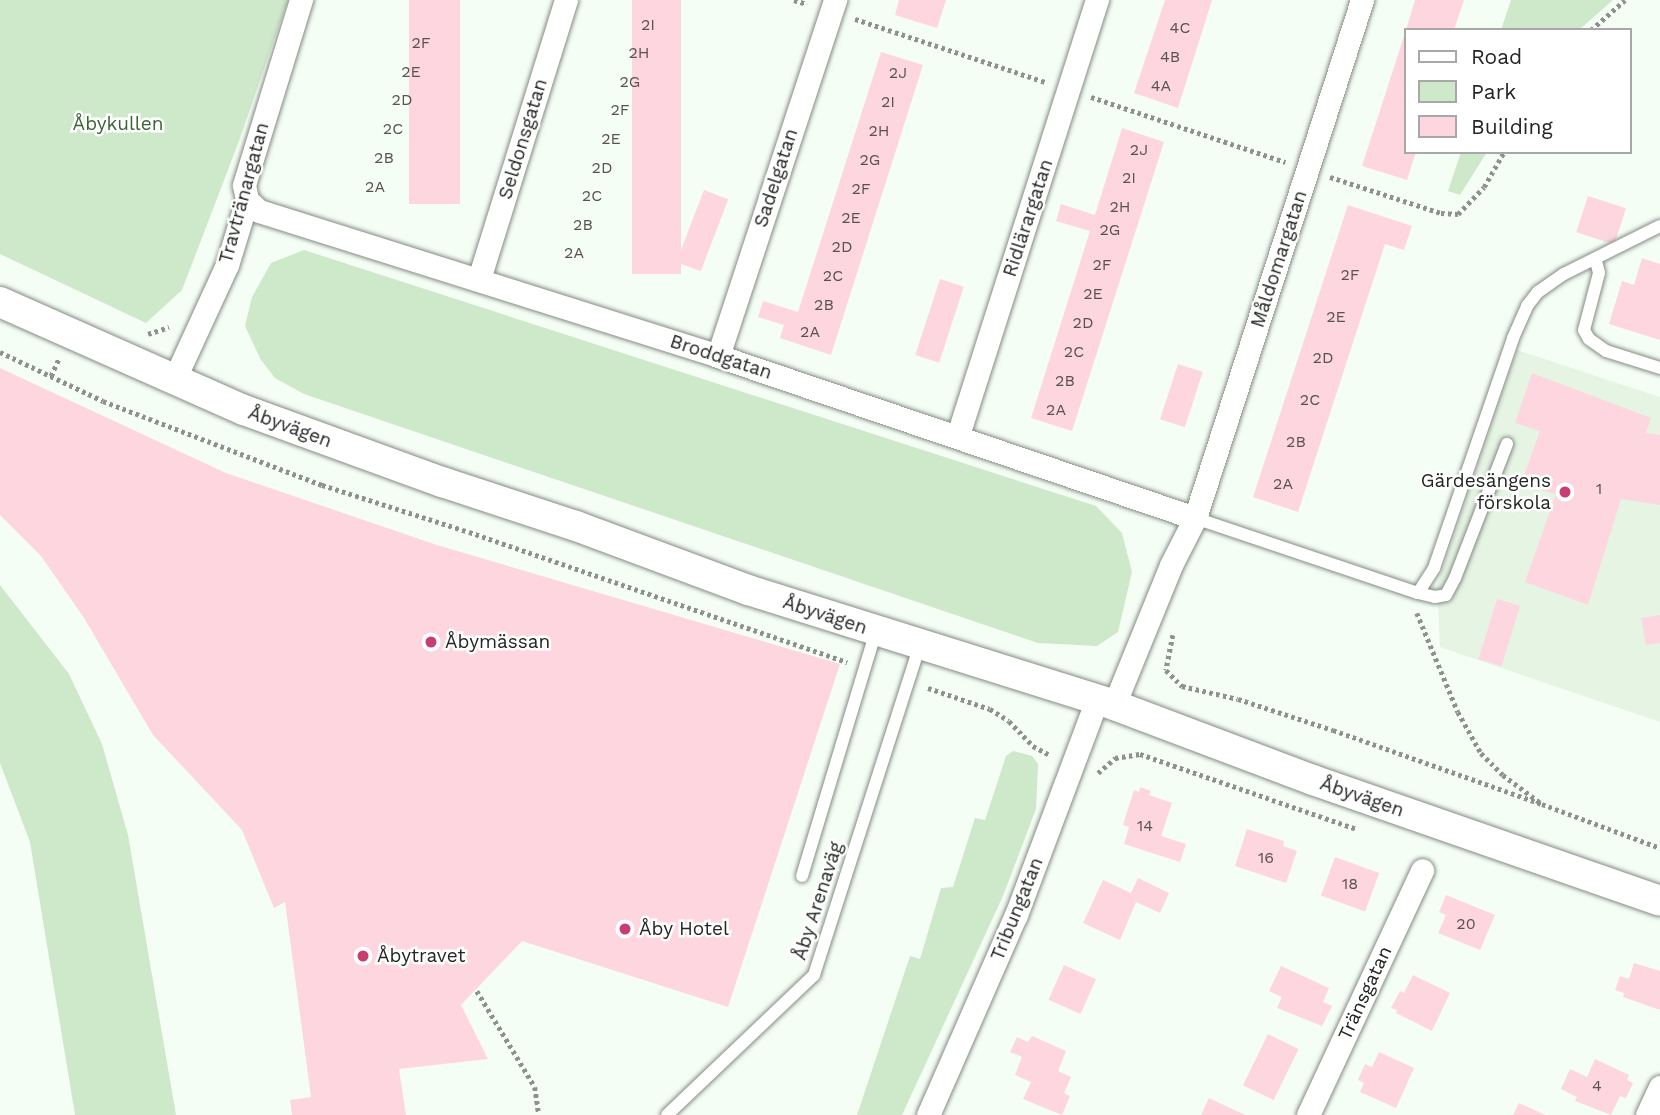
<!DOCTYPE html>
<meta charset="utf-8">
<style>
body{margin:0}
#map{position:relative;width:1660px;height:1115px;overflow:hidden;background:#f5fef4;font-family:"Work Sans",sans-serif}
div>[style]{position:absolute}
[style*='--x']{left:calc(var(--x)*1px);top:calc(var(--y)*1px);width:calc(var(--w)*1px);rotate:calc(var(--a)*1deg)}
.built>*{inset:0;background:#e6f4e4}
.green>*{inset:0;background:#cee8ca}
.building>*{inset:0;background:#fed6df;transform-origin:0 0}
.path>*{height:4.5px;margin-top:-2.25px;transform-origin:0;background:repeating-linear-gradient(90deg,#8d938c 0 3.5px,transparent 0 7px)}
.roads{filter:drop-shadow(0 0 2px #848c83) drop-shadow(0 0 2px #848c83)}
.service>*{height:12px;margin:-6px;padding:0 6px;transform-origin:6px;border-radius:6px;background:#fff}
.minor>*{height:23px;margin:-11.5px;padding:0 11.5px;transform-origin:11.5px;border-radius:11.5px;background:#fff}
.tertiary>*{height:30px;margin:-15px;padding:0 15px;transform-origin:15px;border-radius:15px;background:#fff}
.dots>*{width:19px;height:19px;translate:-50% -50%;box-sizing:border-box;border:4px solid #fff;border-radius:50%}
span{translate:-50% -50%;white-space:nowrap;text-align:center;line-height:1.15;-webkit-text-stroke:5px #fff;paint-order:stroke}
.number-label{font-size:16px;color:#5a5252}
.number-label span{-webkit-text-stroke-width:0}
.park-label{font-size:19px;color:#3b6434}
.street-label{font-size:19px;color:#232623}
.poi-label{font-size:19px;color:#232623}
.right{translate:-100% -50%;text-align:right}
.left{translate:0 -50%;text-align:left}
.legend{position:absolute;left:1404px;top:28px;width:228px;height:126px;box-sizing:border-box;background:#fff;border:2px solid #a7a8a7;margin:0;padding:9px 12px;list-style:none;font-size:21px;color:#232623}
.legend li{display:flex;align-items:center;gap:14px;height:35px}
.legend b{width:35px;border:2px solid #a7a8a7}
</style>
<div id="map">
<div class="built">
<div style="clip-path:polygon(1517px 350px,1660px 397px,1660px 722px,1440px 647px,1437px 586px)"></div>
</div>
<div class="green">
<div style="clip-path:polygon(0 0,288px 0,239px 141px,182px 290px,146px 323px,0 254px)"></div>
<div style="clip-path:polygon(1511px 0,1613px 0,1579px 30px,1501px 30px)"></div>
<div style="clip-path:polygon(1461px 152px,1487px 152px,1460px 195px,1448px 191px)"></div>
<div style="clip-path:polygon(304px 250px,1096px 506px,1122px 533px,1132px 572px,1118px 632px,1097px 646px,1038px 643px,304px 394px,275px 378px,261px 360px,245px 326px,252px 297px,271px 263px)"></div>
<div style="clip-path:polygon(0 585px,69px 674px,102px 744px,128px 835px,176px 1115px,75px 1115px,30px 842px,0 763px)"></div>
<div style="clip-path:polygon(1013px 751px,1032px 756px,1038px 764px,1036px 809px,1003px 896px,902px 1115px,857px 1115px,910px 956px,920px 959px,941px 888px,953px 887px,975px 818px,985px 820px,1006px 756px)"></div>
</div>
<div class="building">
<div style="left:409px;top:0;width:51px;height:204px"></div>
<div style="left:632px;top:0;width:49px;height:274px"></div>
<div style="clip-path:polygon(899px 0,946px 0,937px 28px,895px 15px)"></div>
<div style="clip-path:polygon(1165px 0,1212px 0,1178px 108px,1134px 93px)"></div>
<div style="clip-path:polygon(1415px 0,1464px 0,1454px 30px,1406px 30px)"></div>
<div style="clip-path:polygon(1406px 30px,1406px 152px,1416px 152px,1407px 180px,1362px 166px)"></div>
<div style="clip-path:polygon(881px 52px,923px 65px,831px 355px,780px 338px,784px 325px,758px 317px,763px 301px,798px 312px)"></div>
<div style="clip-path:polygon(1122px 128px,1164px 142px,1072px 431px,1031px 418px,1090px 231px,1056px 221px,1061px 204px,1095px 215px)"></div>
<div style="left:704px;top:190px;width:26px;height:77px;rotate:21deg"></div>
<div style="left:1588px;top:196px;width:40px;height:38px;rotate:18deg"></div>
<div style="clip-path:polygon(1348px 205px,1412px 226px,1404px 250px,1385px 244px,1298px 512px,1253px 497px)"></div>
<div style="clip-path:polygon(1642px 258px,1660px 264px,1660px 340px,1609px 324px,1622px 281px,1634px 285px)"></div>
<div style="left:940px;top:279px;width:25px;height:80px;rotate:18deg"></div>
<div style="left:1178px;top:364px;width:26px;height:58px;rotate:18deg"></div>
<div style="clip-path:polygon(0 368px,226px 473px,437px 545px,840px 664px,728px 1007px,522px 941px,461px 1005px,488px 1059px,399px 1069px,406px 1115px,292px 1115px,290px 1100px,311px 1097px,285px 902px,274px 908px,242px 830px,153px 735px,84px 618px,41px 556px,0 515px)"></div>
<div style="clip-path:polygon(1532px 373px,1651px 418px,1646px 433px,1660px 435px,1660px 505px,1621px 499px,1588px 605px,1525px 582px,1556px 494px,1521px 484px,1540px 431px,1515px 423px)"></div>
<div style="left:1497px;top:599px;width:24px;height:63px;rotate:17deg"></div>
<div style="clip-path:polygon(1660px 615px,1660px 643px,1646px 645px,1641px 618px)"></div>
<div style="clip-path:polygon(1140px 787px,1151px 791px,1149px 795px,1172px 803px,1161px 836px,1186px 844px,1180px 862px,1124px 844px,1129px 827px,1123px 825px,1134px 790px,1139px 792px)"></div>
<div style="clip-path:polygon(1247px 829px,1284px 841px,1283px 846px,1297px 851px,1286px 883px,1235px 866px)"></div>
<div style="left:1335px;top:857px;width:47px;height:41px;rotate:20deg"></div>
<div style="clip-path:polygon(1138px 878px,1169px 893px,1160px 913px,1136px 902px,1120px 940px,1083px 923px,1103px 880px,1131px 893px)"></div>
<div style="clip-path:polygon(1446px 895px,1495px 915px,1480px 950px,1438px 933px,1446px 915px,1439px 912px)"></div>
<div style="clip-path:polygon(1634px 963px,1660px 971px,1660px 1010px,1623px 997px,1624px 993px,1615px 990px,1620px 976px,1629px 979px)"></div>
<div style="left:1064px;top:965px;width:35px;height:38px;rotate:24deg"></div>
<div style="clip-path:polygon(1281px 966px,1329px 988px,1323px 1002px,1332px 1006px,1322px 1026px,1277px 1008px,1282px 997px,1269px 991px)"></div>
<div style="clip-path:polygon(1413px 975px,1450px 993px,1432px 1031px,1396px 1013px,1397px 1010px,1391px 1008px,1400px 991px,1404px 993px)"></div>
<div style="left:1268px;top:1034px;width:34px;height:57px;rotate:26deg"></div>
<div style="clip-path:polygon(1032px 1036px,1066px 1051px,1058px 1071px,1071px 1077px,1064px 1093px,1070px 1096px,1062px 1115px,1023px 1099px,1031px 1082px,1015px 1075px,1022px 1057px,1010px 1052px,1017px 1037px,1028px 1042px)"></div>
<div style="clip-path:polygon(1379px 1052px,1414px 1068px,1396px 1108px,1360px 1092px,1364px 1083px,1358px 1080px,1365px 1064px,1372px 1067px)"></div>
<div style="clip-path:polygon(1595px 1059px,1629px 1075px,1627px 1080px,1633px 1083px,1626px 1098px,1620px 1096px,1611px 1115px,1575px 1101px,1577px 1097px,1561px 1089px,1570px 1069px,1587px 1077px)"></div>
<div style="clip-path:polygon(1209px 1098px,1245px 1115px,1201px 1115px)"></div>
<div style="clip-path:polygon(1519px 1103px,1545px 1115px,1513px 1115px)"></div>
</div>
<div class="path">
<div style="--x:794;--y:0;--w:14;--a:17"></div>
<div style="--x:855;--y:19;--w:201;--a:18.3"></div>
<div style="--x:1591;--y:30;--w:45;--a:-41.4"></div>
<div style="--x:1091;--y:97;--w:205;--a:18.5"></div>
<div style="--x:1330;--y:177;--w:117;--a:18"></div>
<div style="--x:1441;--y:213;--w:17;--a:3"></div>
<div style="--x:1458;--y:214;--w:37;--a:-46"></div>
<div style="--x:1484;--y:187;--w:40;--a:-60.3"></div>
<div style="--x:148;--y:334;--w:22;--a:-18"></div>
<div style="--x:0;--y:352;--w:114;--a:25.4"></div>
<div style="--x:103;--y:401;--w:235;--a:21"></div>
<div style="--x:322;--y:485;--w:154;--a:17.7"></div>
<div style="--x:469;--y:532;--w:400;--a:19"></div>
<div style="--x:51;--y:376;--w:20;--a:-66"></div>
<div style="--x:1417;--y:613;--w:107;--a:67.5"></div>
<div style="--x:1458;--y:712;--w:47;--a:60.7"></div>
<div style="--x:1481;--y:753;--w:31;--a:45"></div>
<div style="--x:1503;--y:775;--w:49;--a:36.6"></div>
<div style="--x:1542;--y:804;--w:126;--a:20.4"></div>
<div style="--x:1173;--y:635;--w:36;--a:101"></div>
<div style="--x:1166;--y:670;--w:23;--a:45"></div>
<div style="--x:1182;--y:686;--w:57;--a:13.1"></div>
<div style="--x:1238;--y:699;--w:100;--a:18.1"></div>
<div style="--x:1333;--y:730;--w:222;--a:19.5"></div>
<div style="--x:928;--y:688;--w:65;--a:18.7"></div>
<div style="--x:990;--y:709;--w:22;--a:32"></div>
<div style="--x:1009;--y:721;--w:35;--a:46"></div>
<div style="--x:1033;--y:746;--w:19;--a:28"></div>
<div style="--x:1098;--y:773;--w:23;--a:-41"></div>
<div style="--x:1115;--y:758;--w:25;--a:-9"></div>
<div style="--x:1140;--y:754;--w:229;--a:19.1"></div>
<div style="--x:477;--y:991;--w:112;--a:58.9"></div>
<div style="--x:535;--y:1087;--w:28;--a:82"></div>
</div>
<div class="roads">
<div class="service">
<div style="--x:1596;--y:261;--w:12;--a:76"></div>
<div style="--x:1599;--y:273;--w:59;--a:104.7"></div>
<div style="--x:1584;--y:330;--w:10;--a:61"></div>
<div style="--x:1589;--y:339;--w:21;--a:35"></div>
<div style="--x:1606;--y:351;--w:57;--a:17.5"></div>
<div style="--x:1195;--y:518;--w:235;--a:18.6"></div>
<div style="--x:1418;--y:593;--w:17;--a:13"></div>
<div style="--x:1435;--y:597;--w:11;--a:-10"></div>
<div style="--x:1446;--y:595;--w:19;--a:-62"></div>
<div style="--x:1455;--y:578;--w:144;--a:-68.8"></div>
<div style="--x:1418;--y:593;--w:30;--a:-57"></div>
<div style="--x:1434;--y:568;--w:243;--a:-71"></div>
<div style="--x:1513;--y:338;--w:35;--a:-66"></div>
<div style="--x:1527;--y:306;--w:18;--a:-52"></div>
<div style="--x:1538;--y:292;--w:32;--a:-35"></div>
<div style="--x:1564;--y:274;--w:107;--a:-26.6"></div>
<div style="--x:802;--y:876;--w:256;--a:-73.2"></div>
<div style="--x:667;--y:1115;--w:203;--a:-43.6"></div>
<div style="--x:814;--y:975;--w:347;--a:-72.2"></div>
</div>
<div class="minor">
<div style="--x:247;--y:200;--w:16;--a:43"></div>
<div style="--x:259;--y:211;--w:481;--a:17.5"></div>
<div style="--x:718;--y:356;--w:504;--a:18.76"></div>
<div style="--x:479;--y:279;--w:292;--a:-72.7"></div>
<div style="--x:718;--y:356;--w:375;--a:-71.8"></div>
<div style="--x:174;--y:380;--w:127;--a:-65.3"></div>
<div style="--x:227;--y:265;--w:68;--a:-72.9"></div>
<div style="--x:247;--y:200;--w:15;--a:-101"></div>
<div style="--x:244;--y:185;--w:194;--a:-72.9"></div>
<div style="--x:958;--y:435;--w:457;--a:-72.3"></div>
<div style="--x:1114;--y:705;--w:151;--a:-67.8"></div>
<div style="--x:1171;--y:565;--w:53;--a:-62.9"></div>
<div style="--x:1195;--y:518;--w:544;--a:-72.13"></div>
<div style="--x:928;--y:1115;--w:219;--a:-66.3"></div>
<div style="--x:1016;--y:915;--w:231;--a:-69.4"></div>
<div style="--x:1308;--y:1115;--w:270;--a:-65"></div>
<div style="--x:1647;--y:1115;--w:31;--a:-65"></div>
</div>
<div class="tertiary">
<div style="--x:0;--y:302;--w:267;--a:23.9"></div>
<div style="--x:244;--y:410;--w:211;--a:20"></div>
<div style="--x:442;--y:482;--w:141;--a:18.2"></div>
<div style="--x:576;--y:526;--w:184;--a:20.4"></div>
<div style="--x:748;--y:590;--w:384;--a:17.4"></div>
<div style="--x:1114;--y:705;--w:213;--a:20.7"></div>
<div style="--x:1313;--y:780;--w:367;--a:19.2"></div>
</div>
</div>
<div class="dots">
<div style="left:1565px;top:492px;background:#c93e72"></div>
<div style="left:431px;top:642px;background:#c93e72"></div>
<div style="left:625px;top:929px;background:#c93e72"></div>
<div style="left:363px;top:956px;background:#c93e72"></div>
</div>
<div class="number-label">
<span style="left:648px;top:25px">2I</span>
<span style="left:1180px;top:28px">4C</span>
<span style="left:421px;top:43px">2F</span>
<span style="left:639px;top:53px">2H</span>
<span style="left:1170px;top:57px">4B</span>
<span style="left:411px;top:72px">2E</span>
<span style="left:898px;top:73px">2J</span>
<span style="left:630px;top:82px">2G</span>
<span style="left:1161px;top:86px">4A</span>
<span style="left:402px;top:100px">2D</span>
<span style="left:888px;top:102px">2I</span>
<span style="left:620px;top:110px">2F</span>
<span style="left:393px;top:129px">2C</span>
<span style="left:879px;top:131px">2H</span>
<span style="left:611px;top:139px">2E</span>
<span style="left:1139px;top:150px">2J</span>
<span style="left:384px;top:158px">2B</span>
<span style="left:870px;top:160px">2G</span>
<span style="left:602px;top:168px">2D</span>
<span style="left:1129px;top:178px">2I</span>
<span style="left:375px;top:187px">2A</span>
<span style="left:861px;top:189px">2F</span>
<span style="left:592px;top:196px">2C</span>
<span style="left:1120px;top:207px">2H</span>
<span style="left:851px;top:218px">2E</span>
<span style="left:583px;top:225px">2B</span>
<span style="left:1110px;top:230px">2G</span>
<span style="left:842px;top:247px">2D</span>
<span style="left:574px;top:253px">2A</span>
<span style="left:1102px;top:265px">2F</span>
<span style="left:1350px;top:275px">2F</span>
<span style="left:833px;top:276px">2C</span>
<span style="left:1093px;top:294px">2E</span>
<span style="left:824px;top:305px">2B</span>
<span style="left:1336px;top:317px">2E</span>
<span style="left:1083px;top:323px">2D</span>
<span style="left:810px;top:332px">2A</span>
<span style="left:1074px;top:352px">2C</span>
<span style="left:1323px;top:358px">2D</span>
<span style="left:1065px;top:381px">2B</span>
<span style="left:1310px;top:400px">2C</span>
<span style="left:1056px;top:410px">2A</span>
<span style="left:1296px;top:442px">2B</span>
<span style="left:1283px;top:484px">2A</span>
<span style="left:1599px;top:489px">1</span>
<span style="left:1145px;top:826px">14</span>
<span style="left:1266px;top:858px">16</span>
<span style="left:1350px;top:884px">18</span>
<span style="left:1466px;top:924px">20</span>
<span style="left:1597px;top:1086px">4</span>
</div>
<div class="park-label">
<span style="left:118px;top:124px">Åbykullen</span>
</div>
<div class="street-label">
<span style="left:523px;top:139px;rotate:-73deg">Seldonsgatan</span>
<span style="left:776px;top:178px;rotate:-72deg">Sadelgatan</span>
<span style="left:244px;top:193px;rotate:-75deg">Travtränargatan</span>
<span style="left:1028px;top:218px;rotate:-72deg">Ridlärargatan</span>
<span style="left:1279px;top:259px;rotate:-72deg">Måldomargatan</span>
<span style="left:721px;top:357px;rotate:18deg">Broddgatan</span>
<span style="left:290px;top:427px;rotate:20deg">Åbyvägen</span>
<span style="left:825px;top:615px;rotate:18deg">Åbyvägen</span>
<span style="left:1362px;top:797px;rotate:19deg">Åbyvägen</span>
<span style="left:818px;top:901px;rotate:-72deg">Åby Arenaväg</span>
<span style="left:1017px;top:909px;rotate:-68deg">Tribungatan</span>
<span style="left:1365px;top:993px;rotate:-65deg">Tränsgatan</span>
</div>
<div class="poi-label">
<span class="right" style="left:1551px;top:492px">Gärdesängens<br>förskola</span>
<span class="left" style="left:445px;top:642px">Åbymässan</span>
<span class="left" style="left:639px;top:929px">Åby Hotel</span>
<span class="left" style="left:377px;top:956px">Åbytravet</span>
</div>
<ul class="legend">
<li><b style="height:9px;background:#fff"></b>Road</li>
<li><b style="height:19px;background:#cee8ca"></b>Park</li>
<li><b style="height:19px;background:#fed6df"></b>Building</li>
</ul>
</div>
